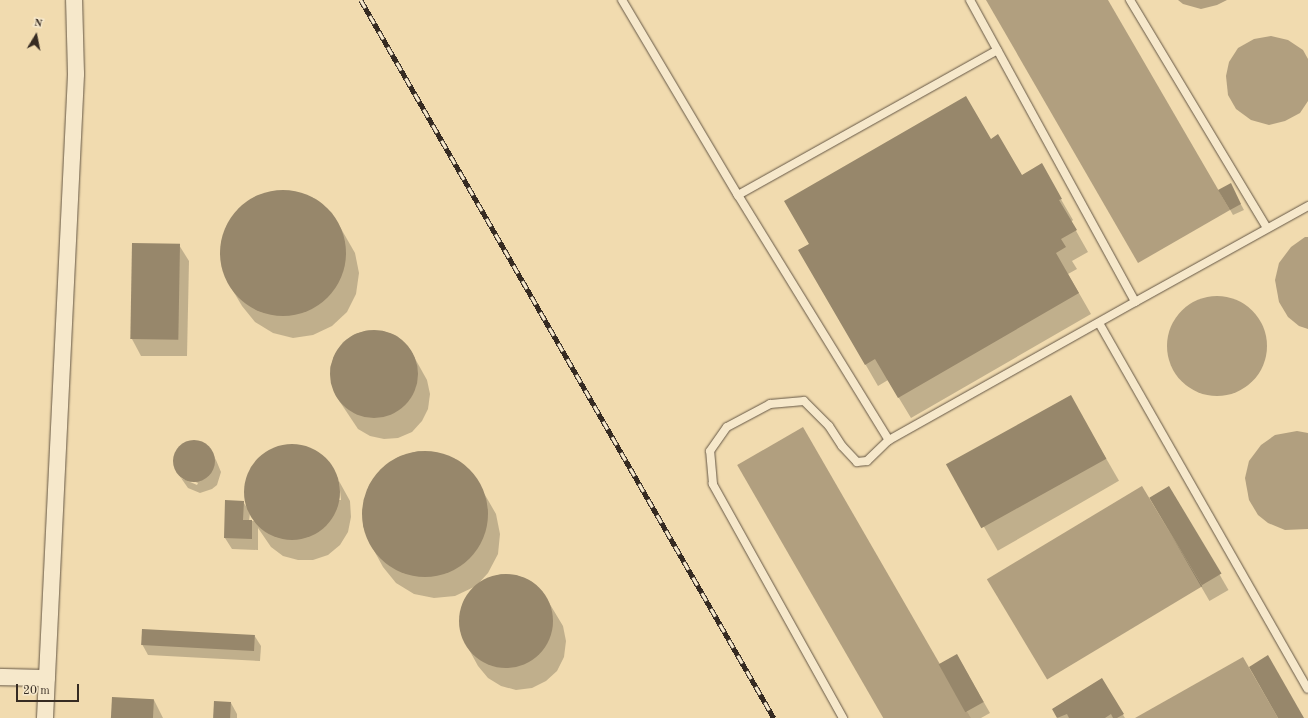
<!DOCTYPE html>
<style>
body{margin:0}
#map{position:relative;width:1308px;height:718px;overflow:hidden;background:#f1dbaf;font-family:"Old Standard TT",serif}
div>[style]{position:absolute}
[style*='--x']{left:calc(var(--x)*1px);top:calc(var(--y)*1px);width:calc(var(--w)*1px);rotate:calc(var(--a)*1deg)}
.water>*{inset:0;background:#b19f7f;transform-origin:0 0}
.round{border-radius:50%}
.shadow>*{inset:0;background:#0003;transform-origin:0 0}
.building>*{inset:0;background:#97876b;transform-origin:0 0}
.roads{filter:drop-shadow(0 0 1px #655745) drop-shadow(0 0 1px #655745)}
.lane>*{height:8px;margin:-4px;padding:0 4px;transform-origin:4px;border-radius:4px;background:#f6e8cb}
.street>*{height:16px;margin:-8px;padding:0 8px;transform-origin:8px;border-radius:8px;background:#f6e8cb}
.rail>*{height:4.5px;margin-top:-2.25px;transform-origin:0;background:repeating-linear-gradient(90deg,#f6e8cb 0 9px,#362b22 0 18px);box-sizing:border-box;border-block:1px solid #362b22}
span{translate:-50% -50%;white-space:nowrap;text-align:center;line-height:1.15;-webkit-text-stroke:4px #f6e8cb;paint-order:stroke}
.north{position:absolute;left:16px;top:16px;width:40px;height:40px;-webkit-text-stroke:3px #f6e8cb;paint-order:stroke;rotate:10deg;font-size:11px;font-weight:700;line-height:16px;text-align:center;color:#362b22}
.north::after{content:'';display:block;margin:auto;width:14px;height:18px;background:#362b22;clip-path:polygon(50% 0,100% 100%,50% 72%,0 100%)}
.scale{position:absolute;left:16px;top:684px;width:63px;height:18px;box-sizing:border-box;border:2px solid #362b22;border-top:0;padding-left:5px;font-size:12px;line-height:14px;white-space:nowrap;color:#362b22;-webkit-text-stroke:3px #f6e8cb;paint-order:stroke}
</style>
<div id="map">
<div class="water">
<div style="clip-path:polygon(986px 0,1108px 0,1230px 210px,1138px 263px)"></div>
<div style="clip-path:polygon(1178px 0,1227px 0,1217px 5px,1201px 9px,1183px 4px)"></div>
<div style="clip-path:polygon(1271px 36px,1288px 40px,1303px 50px,1308px 59px,1308px 101px,1300px 113px,1285px 121px,1269px 125px,1251px 120px,1236px 109px,1228px 95px,1226px 76px,1229px 62px,1238px 48px,1254px 39px)"></div>
<div style="clip-path:polygon(1305px 237px,1308px 237px,1308px 329px,1299px 326px,1288px 317px,1279px 302px,1275px 280px,1279px 263px,1291px 247px)"></div>
<div class="round" style="left:1167px;top:296px;width:100px;height:100px"></div>
<div style="left:803px;top:427px;width:336px;height:76px;rotate:60deg"></div>
<div style="clip-path:polygon(1297px 431px,1308px 433px,1308px 529px,1285px 530px,1268px 523px,1258px 515px,1249px 500px,1245px 478px,1249px 461px,1261px 445px,1275px 435px)"></div>
<div style="left:1142px;top:486px;width:117px;height:181px;rotate:59deg"></div>
<div style="clip-path:polygon(1243px 657px,1278px 718px,1135px 718px)"></div>
</div>
<div class="shadow">
<div style="clip-path:polygon(990px 140px,1021px 176px,1041px 165px,1073px 220px,1071px 222px,1088px 252px,1072px 261px,1077px 269px,1068px 274px,1091px 314px,911px 418px,888px 380px,878px 386px,799px 250px)"></div>
<div style="clip-path:polygon(1219px 190px,1233px 190px,1244px 210px,1233px 215px)"></div>
<div style="clip-path:polygon(276px 191px,297px 192px,316px 199px,332px 213px,355px 253px,359px 273px,356px 294px,347px 312px,332px 326px,313px 335px,293px 338px,273px 333px,255px 322px,242px 306px,229px 284px,222px 265px,221px 244px,227px 225px,239px 208px,256px 196px)"></div>
<div style="clip-path:polygon(133px 244px,179px 245px,189px 261px,187px 356px,141px 356px,132px 339px)"></div>
<div style="clip-path:polygon(369px 330px,383px 331px,397px 336px,408px 346px,427px 380px,430px 394px,428px 409px,422px 421px,412px 432px,398px 438px,384px 439px,370px 436px,358px 429px,336px 396px,331px 382px,330px 368px,335px 354px,343px 342px,355px 334px)"></div>
<div style="left:1070px;top:396px;width:98px;height:140px;rotate:60deg"></div>
<div style="clip-path:polygon(192px 441px,205px 444px,210px 449px,216px 460px,221px 472px,217px 485px,212px 489px,200px 493px,188px 488px,181px 478px,197px 485px,198px 483px,181px 476px,181px 478px,177px 471px,174px 459px,180px 447px)"></div>
<div style="clip-path:polygon(evenodd,290px 445px,306px 447px,320px 454px,330px 466px,339px 480px,337px 478px,339px 500px,341px 500px,339px 481px,350px 501px,351px 517px,348px 532px,340px 545px,328px 555px,313px 560px,298px 560px,283px 556px,271px 547px,258px 528px,258px 550px,232px 549px,225px 538px,243px 502px,248px 509px,245px 497px,246px 482px,252px 467px,262px 456px,275px 448px,290px 445px,250px 513px,254px 521px,249px 521px,250px 513px)"></div>
<div style="clip-path:polygon(418px 451px,438px 453px,458px 460px,473px 474px,496px 514px,500px 534px,498px 554px,488px 573px,477px 585px,486px 579px,501px 574px,516px 575px,531px 581px,542px 591px,563px 626px,566px 641px,564px 657px,557px 671px,546px 681px,532px 688px,516px 690px,501px 686px,488px 678px,478px 666px,466px 644px,460px 630px,460px 615px,464px 600px,474px 587px,455px 596px,434px 598px,414px 594px,396px 583px,383px 567px,371px 545px,363px 526px,363px 505px,369px 485px,381px 469px,398px 457px)"></div>
<div style="left:1169px;top:487px;width:119px;height:22px;rotate:60deg"></div>
<div style="clip-path:polygon(254px 635px,261px 646px,260px 661px,148px 655px,142px 644px)"></div>
<div style="clip-path:polygon(957px 655px,990px 713px,981px 718px,971px 718px,940px 664px)"></div>
<div style="clip-path:polygon(1101px 680px,1125px 718px,1058px 718px,1053px 709px)"></div>
<div style="clip-path:polygon(154px 700px,163px 718px,113px 718px)"></div>
<div style="clip-path:polygon(231px 703px,237px 714px,237px 718px,214px 718px)"></div>
</div>
<div class="building">
<div style="clip-path:polygon(966px 96px,991px 139px,998px 134px,1022px 175px,1042px 163px,1062px 199px,1059px 200px,1077px 230px,1061px 239px,1066px 247px,1056px 253px,1079px 293px,898px 398px,875px 359px,865px 365px,798px 250px,809px 244px,784px 201px)"></div>
<div style="clip-path:polygon(1231px 183px,1241px 204px,1230px 210px,1218px 190px)"></div>
<div class="round" style="left:220px;top:190px;width:126px;height:126px"></div>
<div style="left:132px;top:243px;width:48px;height:96px;rotate:1deg"></div>
<div class="round" style="left:330px;top:330px;width:88px;height:88px"></div>
<div style="left:1071px;top:395px;width:73px;height:143px;rotate:61deg"></div>
<div class="round" style="left:173px;top:440px;width:42px;height:42px"></div>
<div class="round" style="left:244px;top:444px;width:96px;height:96px"></div>
<div class="round" style="left:362px;top:451px;width:126px;height:126px"></div>
<div style="left:1169px;top:486px;width:102px;height:23px;rotate:59deg"></div>
<div style="clip-path:polygon(225px 500px,244px 501px,243px 520px,252px 520px,252px 539px,224px 538px)"></div>
<div class="round" style="left:459px;top:574px;width:94px;height:94px"></div>
<div style="left:142px;top:629px;width:113px;height:16px;rotate:3deg"></div>
<div style="left:957px;top:654px;width:55px;height:21px;rotate:61deg"></div>
<div style="clip-path:polygon(1268px 655px,1304px 718px,1278px 718px,1249px 667px)"></div>
<div style="clip-path:polygon(1102px 678px,1124px 714px,1117px 718px,1113px 718px,1111px 714px,1105px 718px,1069px 718px,1067px 714px,1057px 718px,1052px 709px)"></div>
<div style="left:112px;top:697px;width:42px;height:21px;rotate:3deg"></div>
<div style="left:214px;top:701px;width:17px;height:17px;rotate:3deg"></div>
</div>
<div class="roads">
<div class="lane">
<div style="--x:622;--y:0;--w:227;--a:59.3"></div>
<div style="--x:738;--y:195;--w:297;--a:-29.2"></div>
<div style="--x:970;--y:0;--w:344;--a:61.3"></div>
<div style="--x:1135;--y:302;--w:198;--a:-29"></div>
<div style="--x:1130;--y:0;--w:266;--a:59"></div>
<div style="--x:738;--y:195;--w:288;--a:58.4"></div>
<div style="--x:889;--y:440;--w:282;--a:-29.3"></div>
<div style="--x:1099;--y:323;--w:421;--a:60.3"></div>
<div style="--x:843;--y:718;--w:268;--a:-119.1"></div>
<div style="--x:713;--y:484;--w:33;--a:-95"></div>
<div style="--x:710;--y:451;--w:29;--a:-55"></div>
<div style="--x:727;--y:427;--w:49;--a:-28.1"></div>
<div style="--x:770;--y:404;--w:34;--a:-5"></div>
<div style="--x:804;--y:401;--w:35;--a:45"></div>
<div style="--x:829;--y:426;--w:24;--a:57"></div>
<div style="--x:842;--y:446;--w:22;--a:47"></div>
<div style="--x:857;--y:462;--w:10;--a:-6"></div>
<div style="--x:867;--y:461;--w:30;--a:-44"></div>
</div>
<div class="street">
<div style="--x:0;--y:677;--w:47;--a:1.2"></div>
<div style="--x:45;--y:718;--w:645;--a:-87.24"></div>
<div style="--x:76;--y:74;--w:74;--a:-91.5"></div>
</div>
</div>
<div class="rail">
<div style="--x:361;--y:0;--w:828;--a:60.09"></div>
</div>
<div class="north">N</div>
<div class="scale">20 m</div>
</div>
